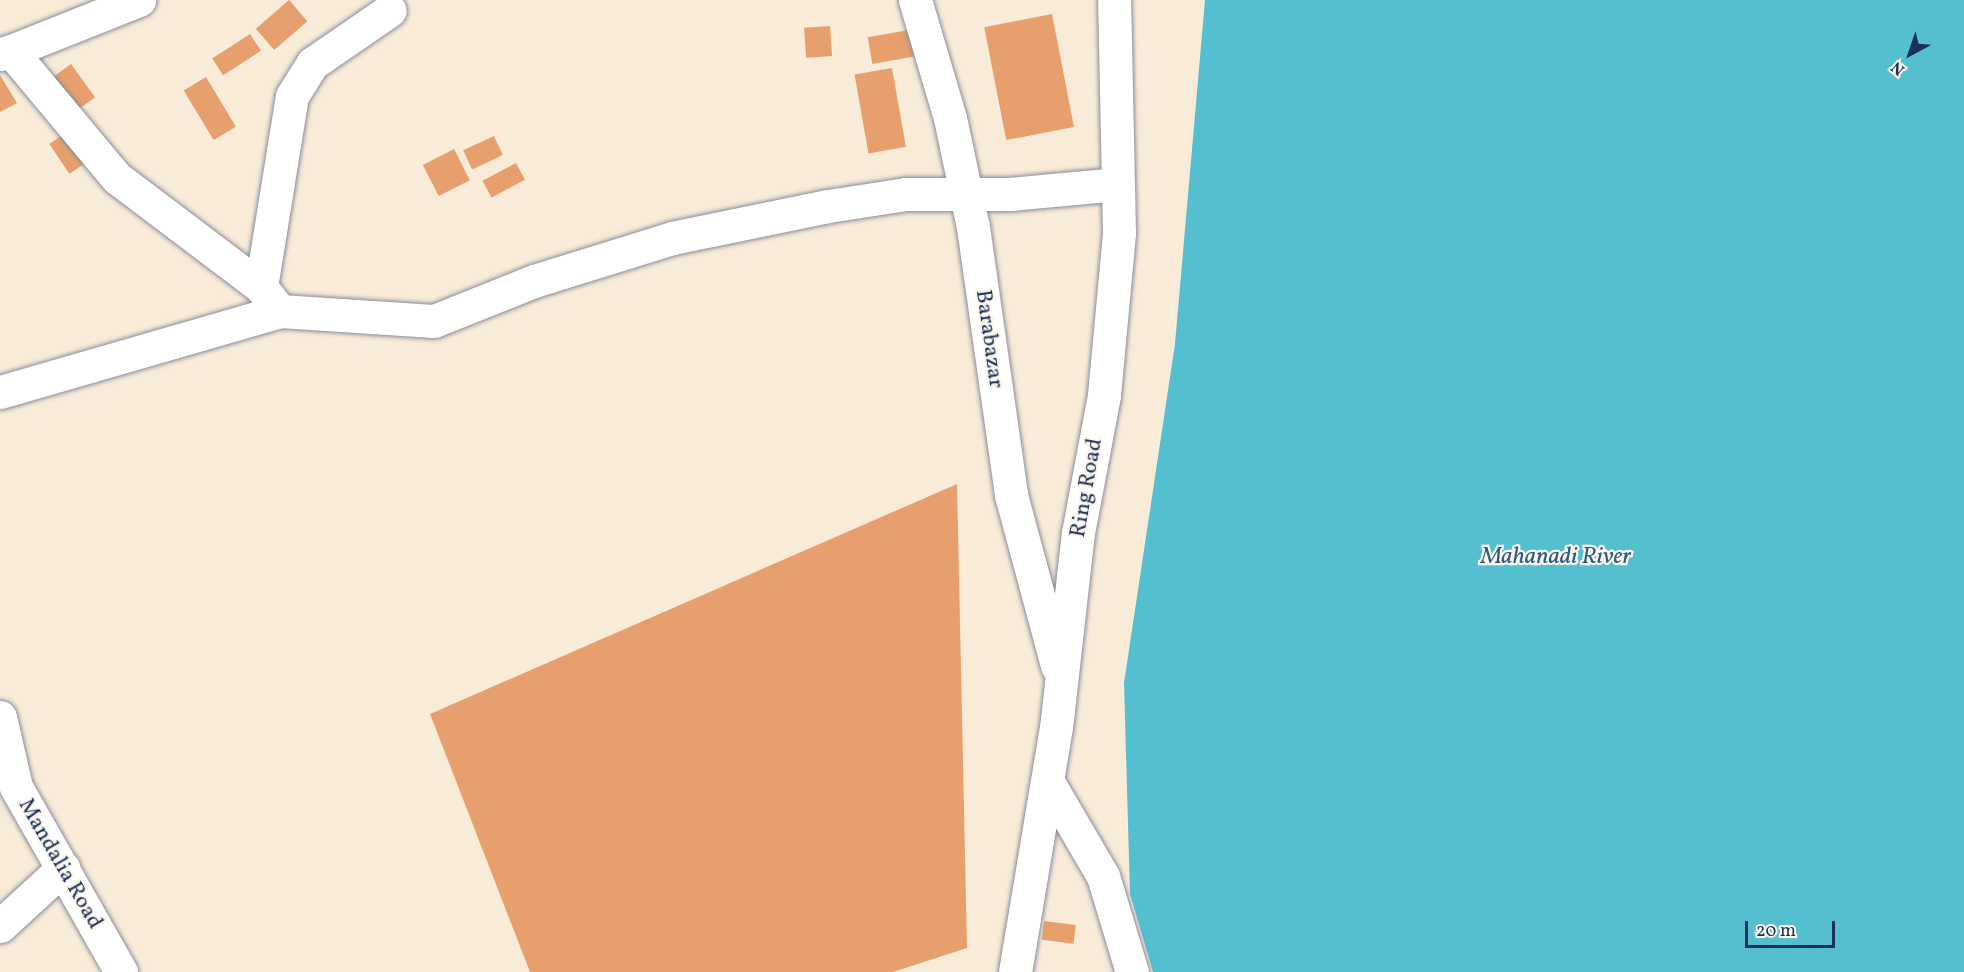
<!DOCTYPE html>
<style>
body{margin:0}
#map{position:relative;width:1964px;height:972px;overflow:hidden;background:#f8ebd8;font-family:Vollkorn,serif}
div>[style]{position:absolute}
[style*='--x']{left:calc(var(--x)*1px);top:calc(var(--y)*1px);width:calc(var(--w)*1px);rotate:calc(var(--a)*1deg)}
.water>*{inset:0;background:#54bfcf}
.building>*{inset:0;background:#e7a06d;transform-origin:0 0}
.roads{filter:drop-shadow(0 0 2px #8a8d9b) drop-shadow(0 0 2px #8a8d9b)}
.minor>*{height:33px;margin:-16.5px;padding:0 16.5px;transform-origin:16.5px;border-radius:16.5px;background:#fff}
span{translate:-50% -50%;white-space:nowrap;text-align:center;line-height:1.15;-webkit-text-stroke:4.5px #fbf7ec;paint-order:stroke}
.street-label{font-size:22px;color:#1b2f5e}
.water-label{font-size:24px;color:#2c5a80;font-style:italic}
.north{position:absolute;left:1880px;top:24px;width:60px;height:60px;-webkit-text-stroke:4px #fbf7ec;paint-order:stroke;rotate:220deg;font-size:16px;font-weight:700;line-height:24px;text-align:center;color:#1b2f5e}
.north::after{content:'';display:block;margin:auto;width:21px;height:27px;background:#1b2f5e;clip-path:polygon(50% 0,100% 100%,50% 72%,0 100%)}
.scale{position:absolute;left:1745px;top:921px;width:90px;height:27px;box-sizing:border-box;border:3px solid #1b2f5e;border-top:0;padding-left:8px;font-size:18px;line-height:21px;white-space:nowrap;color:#1b2f5e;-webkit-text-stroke:4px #fbf7ec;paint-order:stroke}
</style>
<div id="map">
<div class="water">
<div style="clip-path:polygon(1205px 0,1964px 0,1964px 972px,1153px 972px,1130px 894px,1124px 683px,1175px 344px)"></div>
</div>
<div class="building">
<div style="left:289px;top:0;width:28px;height:44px;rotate:49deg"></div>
<div style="left:1052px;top:14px;width:115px;height:69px;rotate:79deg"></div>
<div style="left:830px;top:26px;width:30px;height:26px;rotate:86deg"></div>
<div style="left:909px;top:30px;width:27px;height:42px;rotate:80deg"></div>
<div style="left:250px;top:34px;width:20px;height:45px;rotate:57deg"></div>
<div style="left:71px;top:64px;width:41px;height:24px;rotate:54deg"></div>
<div style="left:892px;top:68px;width:80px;height:38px;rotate:80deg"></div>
<div style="clip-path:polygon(0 75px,17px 103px,0 112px)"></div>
<div style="left:206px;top:77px;width:58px;height:26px;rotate:59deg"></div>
<div style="left:70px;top:130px;width:36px;height:25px;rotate:56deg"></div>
<div style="left:494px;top:136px;width:21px;height:34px;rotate:65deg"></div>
<div style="left:454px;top:149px;width:35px;height:35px;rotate:63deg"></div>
<div style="left:516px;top:163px;width:19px;height:38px;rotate:62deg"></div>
<div style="clip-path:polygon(957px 484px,967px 948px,893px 972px,530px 972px,430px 714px)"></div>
<div style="left:1044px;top:921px;width:32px;height:19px;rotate:7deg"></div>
</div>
<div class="roads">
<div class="minor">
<div style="--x:915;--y:0;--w:123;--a:73.5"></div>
<div style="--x:950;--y:118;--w:111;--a:78.1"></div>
<div style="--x:973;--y:227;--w:271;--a:81.9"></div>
<div style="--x:1011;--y:495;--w:177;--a:74.9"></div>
<div style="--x:11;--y:51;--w:138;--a:-21.7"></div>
<div style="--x:0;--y:54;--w:11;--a:-15"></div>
<div style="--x:11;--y:51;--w:165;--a:50.2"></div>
<div style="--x:117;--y:178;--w:181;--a:37.1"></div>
<div style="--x:261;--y:287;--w:31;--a:52"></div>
<div style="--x:280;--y:311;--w:154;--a:3.7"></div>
<div style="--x:434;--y:321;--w:108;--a:-21.8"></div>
<div style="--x:534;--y:281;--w:145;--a:-17.3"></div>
<div style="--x:672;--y:238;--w:159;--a:-11.6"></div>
<div style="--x:828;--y:206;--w:79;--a:-8.7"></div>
<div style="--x:906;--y:194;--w:104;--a:0"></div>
<div style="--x:1010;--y:194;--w:108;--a:-5.3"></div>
<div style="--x:261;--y:287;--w:193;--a:-80.8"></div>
<div style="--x:292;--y:96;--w:39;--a:-58"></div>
<div style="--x:313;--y:63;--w:93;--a:-34.5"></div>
<div style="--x:0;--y:392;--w:291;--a:-16.1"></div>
<div style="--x:0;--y:717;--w:72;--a:77.1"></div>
<div style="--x:16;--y:787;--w:213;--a:60.4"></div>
<div style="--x:1048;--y:782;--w:109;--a:59.7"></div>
<div style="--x:1103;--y:876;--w:100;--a:73.2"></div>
<div style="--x:0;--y:926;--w:86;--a:-42.6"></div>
<div style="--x:1015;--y:972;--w:247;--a:-80.5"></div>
<div style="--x:1056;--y:728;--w:196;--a:-83.6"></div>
<div style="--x:1078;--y:533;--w:140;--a:-79.3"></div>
<div style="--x:1104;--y:395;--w:163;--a:-84.7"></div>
<div style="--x:1119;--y:233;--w:233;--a:-91.2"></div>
</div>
</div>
<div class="street-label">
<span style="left:989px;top:339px;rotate:82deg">Barabazar</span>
<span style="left:1087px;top:488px;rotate:-80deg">Ring Road</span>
<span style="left:60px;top:864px;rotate:60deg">Mandalia Road</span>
</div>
<div class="water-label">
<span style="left:1556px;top:558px">Mahanadi River</span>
</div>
<div class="north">N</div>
<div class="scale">20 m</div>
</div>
